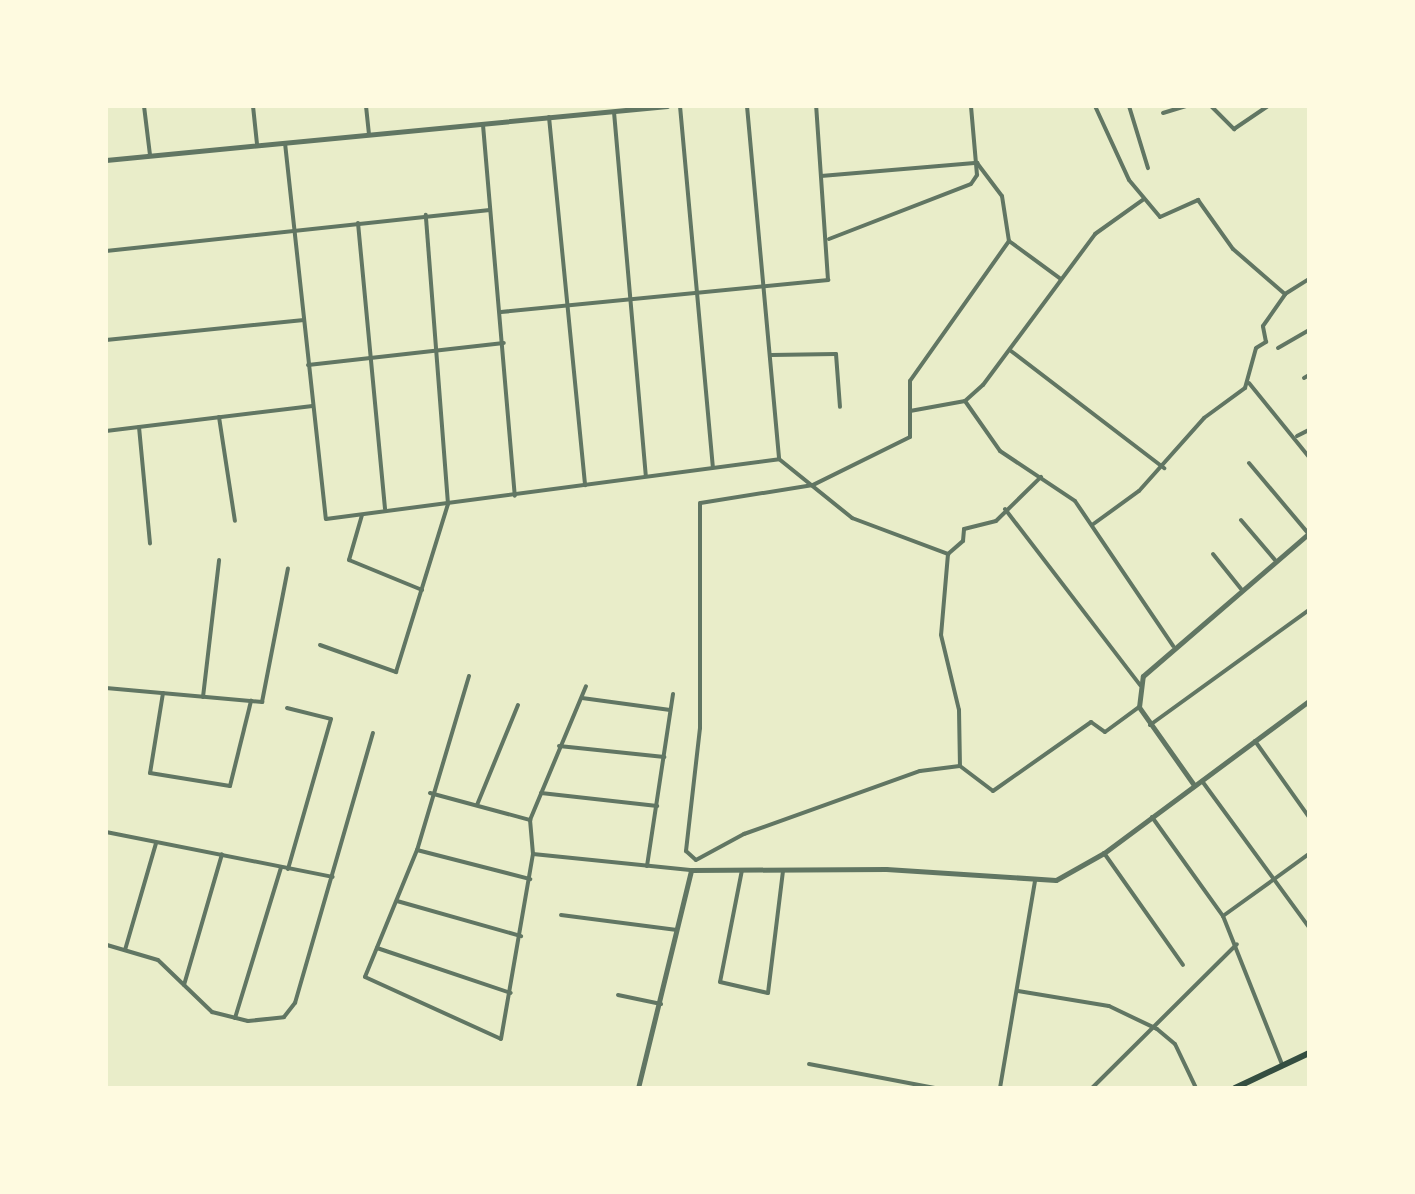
<!DOCTYPE html>
<style>
body{margin:0}
#map{position:relative;width:1415px;height:1194px;overflow:hidden;background:#e9edc9;font-family:Karla,sans-serif}
div>[style]{position:absolute}
[style*='--x']{left:calc(var(--x)*1px);top:calc(var(--y)*1px);width:calc(var(--w)*1px);rotate:calc(var(--a)*1deg)}
.minor>*{height:4px;margin:-2px;padding:0 2px;transform-origin:2px;border-radius:2px;background:#617663}
.tertiary>*{height:5px;margin:-2.5px;padding:0 2.5px;transform-origin:2.5px;border-radius:2.5px;background:#617663}
.secondary>*{height:6px;margin:-3px;padding:0 3px;transform-origin:3px;border-radius:3px;background:#344e41}
span{translate:-50% -50%;white-space:nowrap;text-align:center;line-height:1.15;-webkit-text-stroke:6px #fefae0;paint-order:stroke}
.frame{position:absolute;inset:0;border:108px solid #fefae0;pointer-events:none}
</style>
<div id="map">
<div class="minor">
<div style="--x:144;--y:106;--w:49;--a:83"></div>
<div style="--x:253;--y:106;--w:39;--a:84"></div>
<div style="--x:366;--y:106;--w:29;--a:84"></div>
<div style="--x:680;--y:106;--w:362;--a:84.8"></div>
<div style="--x:747;--y:106;--w:354;--a:84.8"></div>
<div style="--x:1095;--y:106;--w:81;--a:65.3"></div>
<div style="--x:1129;--y:180;--w:48;--a:50"></div>
<div style="--x:1160;--y:217;--w:42;--a:-24.1"></div>
<div style="--x:1198;--y:200;--w:60;--a:54.5"></div>
<div style="--x:1233;--y:249;--w:69;--a:40.9"></div>
<div style="--x:1285;--y:294;--w:28;--a:-32"></div>
<div style="--x:1129;--y:106;--w:65;--a:73"></div>
<div style="--x:1211;--y:106;--w:33;--a:45"></div>
<div style="--x:1234;--y:129;--w:41;--a:-34.1"></div>
<div style="--x:614;--y:112;--w:365;--a:85"></div>
<div style="--x:1163;--y:113;--w:24;--a:-17"></div>
<div style="--x:549;--y:117;--w:370;--a:84.4"></div>
<div style="--x:483;--y:125;--w:372;--a:85.1"></div>
<div style="--x:285;--y:143;--w:378;--a:83.8"></div>
<div style="--x:326;--y:519;--w:457;--a:-7.5"></div>
<div style="--x:821;--y:176;--w:157;--a:-4.8"></div>
<div style="--x:977;--y:163;--w:41;--a:52.9"></div>
<div style="--x:1002;--y:196;--w:46;--a:81.2"></div>
<div style="--x:1009;--y:241;--w:171;--a:125.3"></div>
<div style="--x:910;--y:381;--w:56;--a:90"></div>
<div style="--x:910;--y:437;--w:108;--a:153.7"></div>
<div style="--x:813;--y:485;--w:114;--a:170.9"></div>
<div style="--x:700;--y:503;--w:225;--a:90"></div>
<div style="--x:700;--y:728;--w:124;--a:96.5"></div>
<div style="--x:686;--y:851;--w:13;--a:42"></div>
<div style="--x:696;--y:860;--w:55;--a:-28.4"></div>
<div style="--x:744;--y:834;--w:187;--a:-19.7"></div>
<div style="--x:920;--y:771;--w:40;--a:-7.1"></div>
<div style="--x:960;--y:766;--w:41;--a:37.1"></div>
<div style="--x:993;--y:791;--w:120;--a:-35.1"></div>
<div style="--x:1091;--y:722;--w:17;--a:36"></div>
<div style="--x:1105;--y:732;--w:42;--a:-36.3"></div>
<div style="--x:358;--y:223;--w:287;--a:84.6"></div>
<div style="--x:829;--y:239;--w:152;--a:-21.2"></div>
<div style="--x:971;--y:184;--w:11;--a:-56"></div>
<div style="--x:977;--y:175;--w:69;--a:-95"></div>
<div style="--x:1009;--y:241;--w:64;--a:36.2"></div>
<div style="--x:106;--y:251;--w:386;--a:-6.1"></div>
<div style="--x:501;--y:312;--w:329;--a:-5.6"></div>
<div style="--x:828;--y:280;--w:174;--a:-93.9"></div>
<div style="--x:106;--y:340;--w:199;--a:-5.8"></div>
<div style="--x:1278;--y:348;--w:36;--a:-30"></div>
<div style="--x:1011;--y:351;--w:193;--a:37.4"></div>
<div style="--x:771;--y:355;--w:65;--a:-0.9"></div>
<div style="--x:836;--y:354;--w:53;--a:85.7"></div>
<div style="--x:308;--y:365;--w:197;--a:-6.4"></div>
<div style="--x:1304;--y:378;--w:6;--a:-31"></div>
<div style="--x:1249;--y:383;--w:95;--a:51"></div>
<div style="--x:965;--y:401;--w:61;--a:55"></div>
<div style="--x:1000;--y:451;--w:90;--a:33.7"></div>
<div style="--x:1075;--y:501;--w:175;--a:55.9"></div>
<div style="--x:910;--y:411;--w:56;--a:-10.3"></div>
<div style="--x:965;--y:401;--w:24;--a:-42"></div>
<div style="--x:983;--y:385;--w:188;--a:-53.4"></div>
<div style="--x:1095;--y:234;--w:60;--a:-35.5"></div>
<div style="--x:219;--y:417;--w:105;--a:81.3"></div>
<div style="--x:139;--y:427;--w:117;--a:84.6"></div>
<div style="--x:106;--y:431;--w:208;--a:-6.9"></div>
<div style="--x:1297;--y:436;--w:13;--a:-27"></div>
<div style="--x:779;--y:459;--w:94;--a:38.9"></div>
<div style="--x:852;--y:518;--w:103;--a:20.6"></div>
<div style="--x:1249;--y:463;--w:92;--a:49.9"></div>
<div style="--x:1005;--y:509;--w:222;--a:52.5"></div>
<div style="--x:362;--y:515;--w:47;--a:106.1"></div>
<div style="--x:349;--y:560;--w:79;--a:22.3"></div>
<div style="--x:1241;--y:520;--w:52;--a:49.6"></div>
<div style="--x:1092;--y:525;--w:58;--a:-35.9"></div>
<div style="--x:1139;--y:491;--w:98;--a:-48.3"></div>
<div style="--x:1204;--y:418;--w:51;--a:-36.2"></div>
<div style="--x:1245;--y:388;--w:41;--a:-74.6"></div>
<div style="--x:1256;--y:348;--w:12;--a:-31"></div>
<div style="--x:1266;--y:342;--w:16;--a:-101"></div>
<div style="--x:1263;--y:326;--w:38;--a:-55"></div>
<div style="--x:948;--y:554;--w:81;--a:94.9"></div>
<div style="--x:941;--y:635;--w:77;--a:76.5"></div>
<div style="--x:959;--y:710;--w:56;--a:89"></div>
<div style="--x:948;--y:554;--w:20;--a:-41"></div>
<div style="--x:963;--y:541;--w:12;--a:-85"></div>
<div style="--x:964;--y:529;--w:33;--a:-14"></div>
<div style="--x:996;--y:521;--w:63;--a:-44.4"></div>
<div style="--x:1213;--y:554;--w:45;--a:51.3"></div>
<div style="--x:320;--y:645;--w:81;--a:19.6"></div>
<div style="--x:396;--y:672;--w:176;--a:-72.8"></div>
<div style="--x:448;--y:504;--w:290;--a:-94.4"></div>
<div style="--x:469;--y:676;--w:182;--a:106.6"></div>
<div style="--x:417;--y:850;--w:137;--a:112.3"></div>
<div style="--x:365;--y:977;--w:149;--a:24.5"></div>
<div style="--x:501;--y:1039;--w:188;--a:-80.2"></div>
<div style="--x:533;--y:854;--w:34;--a:-95"></div>
<div style="--x:530;--y:820;--w:145;--a:-67.3"></div>
<div style="--x:106;--y:688;--w:157;--a:5.1"></div>
<div style="--x:262;--y:702;--w:136;--a:-79"></div>
<div style="--x:163;--y:693;--w:81;--a:99.2"></div>
<div style="--x:150;--y:773;--w:81;--a:9.2"></div>
<div style="--x:230;--y:786;--w:88;--a:-76.1"></div>
<div style="--x:203;--y:697;--w:138;--a:-83.3"></div>
<div style="--x:582;--y:698;--w:89;--a:7.8"></div>
<div style="--x:287;--y:708;--w:45;--a:14"></div>
<div style="--x:331;--y:719;--w:156;--a:106"></div>
<div style="--x:1150;--y:725;--w:196;--a:-35.9"></div>
<div style="--x:1255;--y:741;--w:93;--a:54.6"></div>
<div style="--x:559;--y:746;--w:106;--a:6"></div>
<div style="--x:1202;--y:781;--w:181;--a:53.8"></div>
<div style="--x:430;--y:793;--w:104;--a:15.1"></div>
<div style="--x:541;--y:793;--w:117;--a:6.4"></div>
<div style="--x:477;--y:805;--w:108;--a:-67.7"></div>
<div style="--x:1152;--y:817;--w:122;--a:54.4"></div>
<div style="--x:1223;--y:916;--w:159;--a:68.3"></div>
<div style="--x:106;--y:832;--w:231;--a:11.2"></div>
<div style="--x:417;--y:850;--w:117;--a:14.4"></div>
<div style="--x:1104;--y:853;--w:137;--a:54.8"></div>
<div style="--x:533;--y:854;--w:158;--a:5.8"></div>
<div style="--x:647;--y:866;--w:174;--a:-81.4"></div>
<div style="--x:742;--y:870;--w:114;--a:101.1"></div>
<div style="--x:720;--y:982;--w:49;--a:12.9"></div>
<div style="--x:768;--y:993;--w:124;--a:-83"></div>
<div style="--x:397;--y:901;--w:129;--a:15.8"></div>
<div style="--x:561;--y:915;--w:117;--a:7.4"></div>
<div style="--x:1223;--y:916;--w:106;--a:-35.8"></div>
<div style="--x:107;--y:945;--w:53;--a:16.4"></div>
<div style="--x:158;--y:960;--w:75;--a:43.9"></div>
<div style="--x:212;--y:1012;--w:37;--a:14"></div>
<div style="--x:248;--y:1021;--w:36;--a:-6"></div>
<div style="--x:284;--y:1017;--w:18;--a:-52"></div>
<div style="--x:295;--y:1003;--w:281;--a:-73.9"></div>
<div style="--x:377;--y:948;--w:141;--a:18.6"></div>
<div style="--x:125;--y:950;--w:111;--a:-73.8"></div>
<div style="--x:184;--y:985;--w:136;--a:-73.8"></div>
<div style="--x:1018;--y:991;--w:92;--a:9.4"></div>
<div style="--x:1109;--y:1006;--w:53;--a:25.6"></div>
<div style="--x:1157;--y:1029;--w:23;--a:40"></div>
<div style="--x:1175;--y:1044;--w:49;--a:64.5"></div>
<div style="--x:618;--y:995;--w:44;--a:11.8"></div>
<div style="--x:235;--y:1018;--w:157;--a:-73"></div>
<div style="--x:809;--y:1064;--w:128;--a:10.8"></div>
<div style="--x:1000;--y:1088;--w:210;--a:-80.4"></div>
<div style="--x:1092;--y:1088;--w:204;--a:-44.8"></div>
</div>
<div class="tertiary">
<div style="--x:106;--y:160;--w:564;--a:-5.5"></div>
<div style="--x:1194;--y:785;--w:95;--a:-125.2"></div>
<div style="--x:1139;--y:707;--w:31;--a:-83"></div>
<div style="--x:1143;--y:676;--w:219;--a:-40.7"></div>
<div style="--x:638;--y:1088;--w:224;--a:-76.3"></div>
<div style="--x:691;--y:870;--w:195;--a:-0.3"></div>
<div style="--x:886;--y:869;--w:170;--a:3.7"></div>
<div style="--x:1056;--y:880;--w:55;--a:-29.4"></div>
<div style="--x:1104;--y:853;--w:255;--a:-36.6"></div>
</div>
<div class="secondary">
<div style="--x:1235;--y:1088;--w:82;--a:-25.3"></div>
</div>
<div class="frame"></div>
</div>
